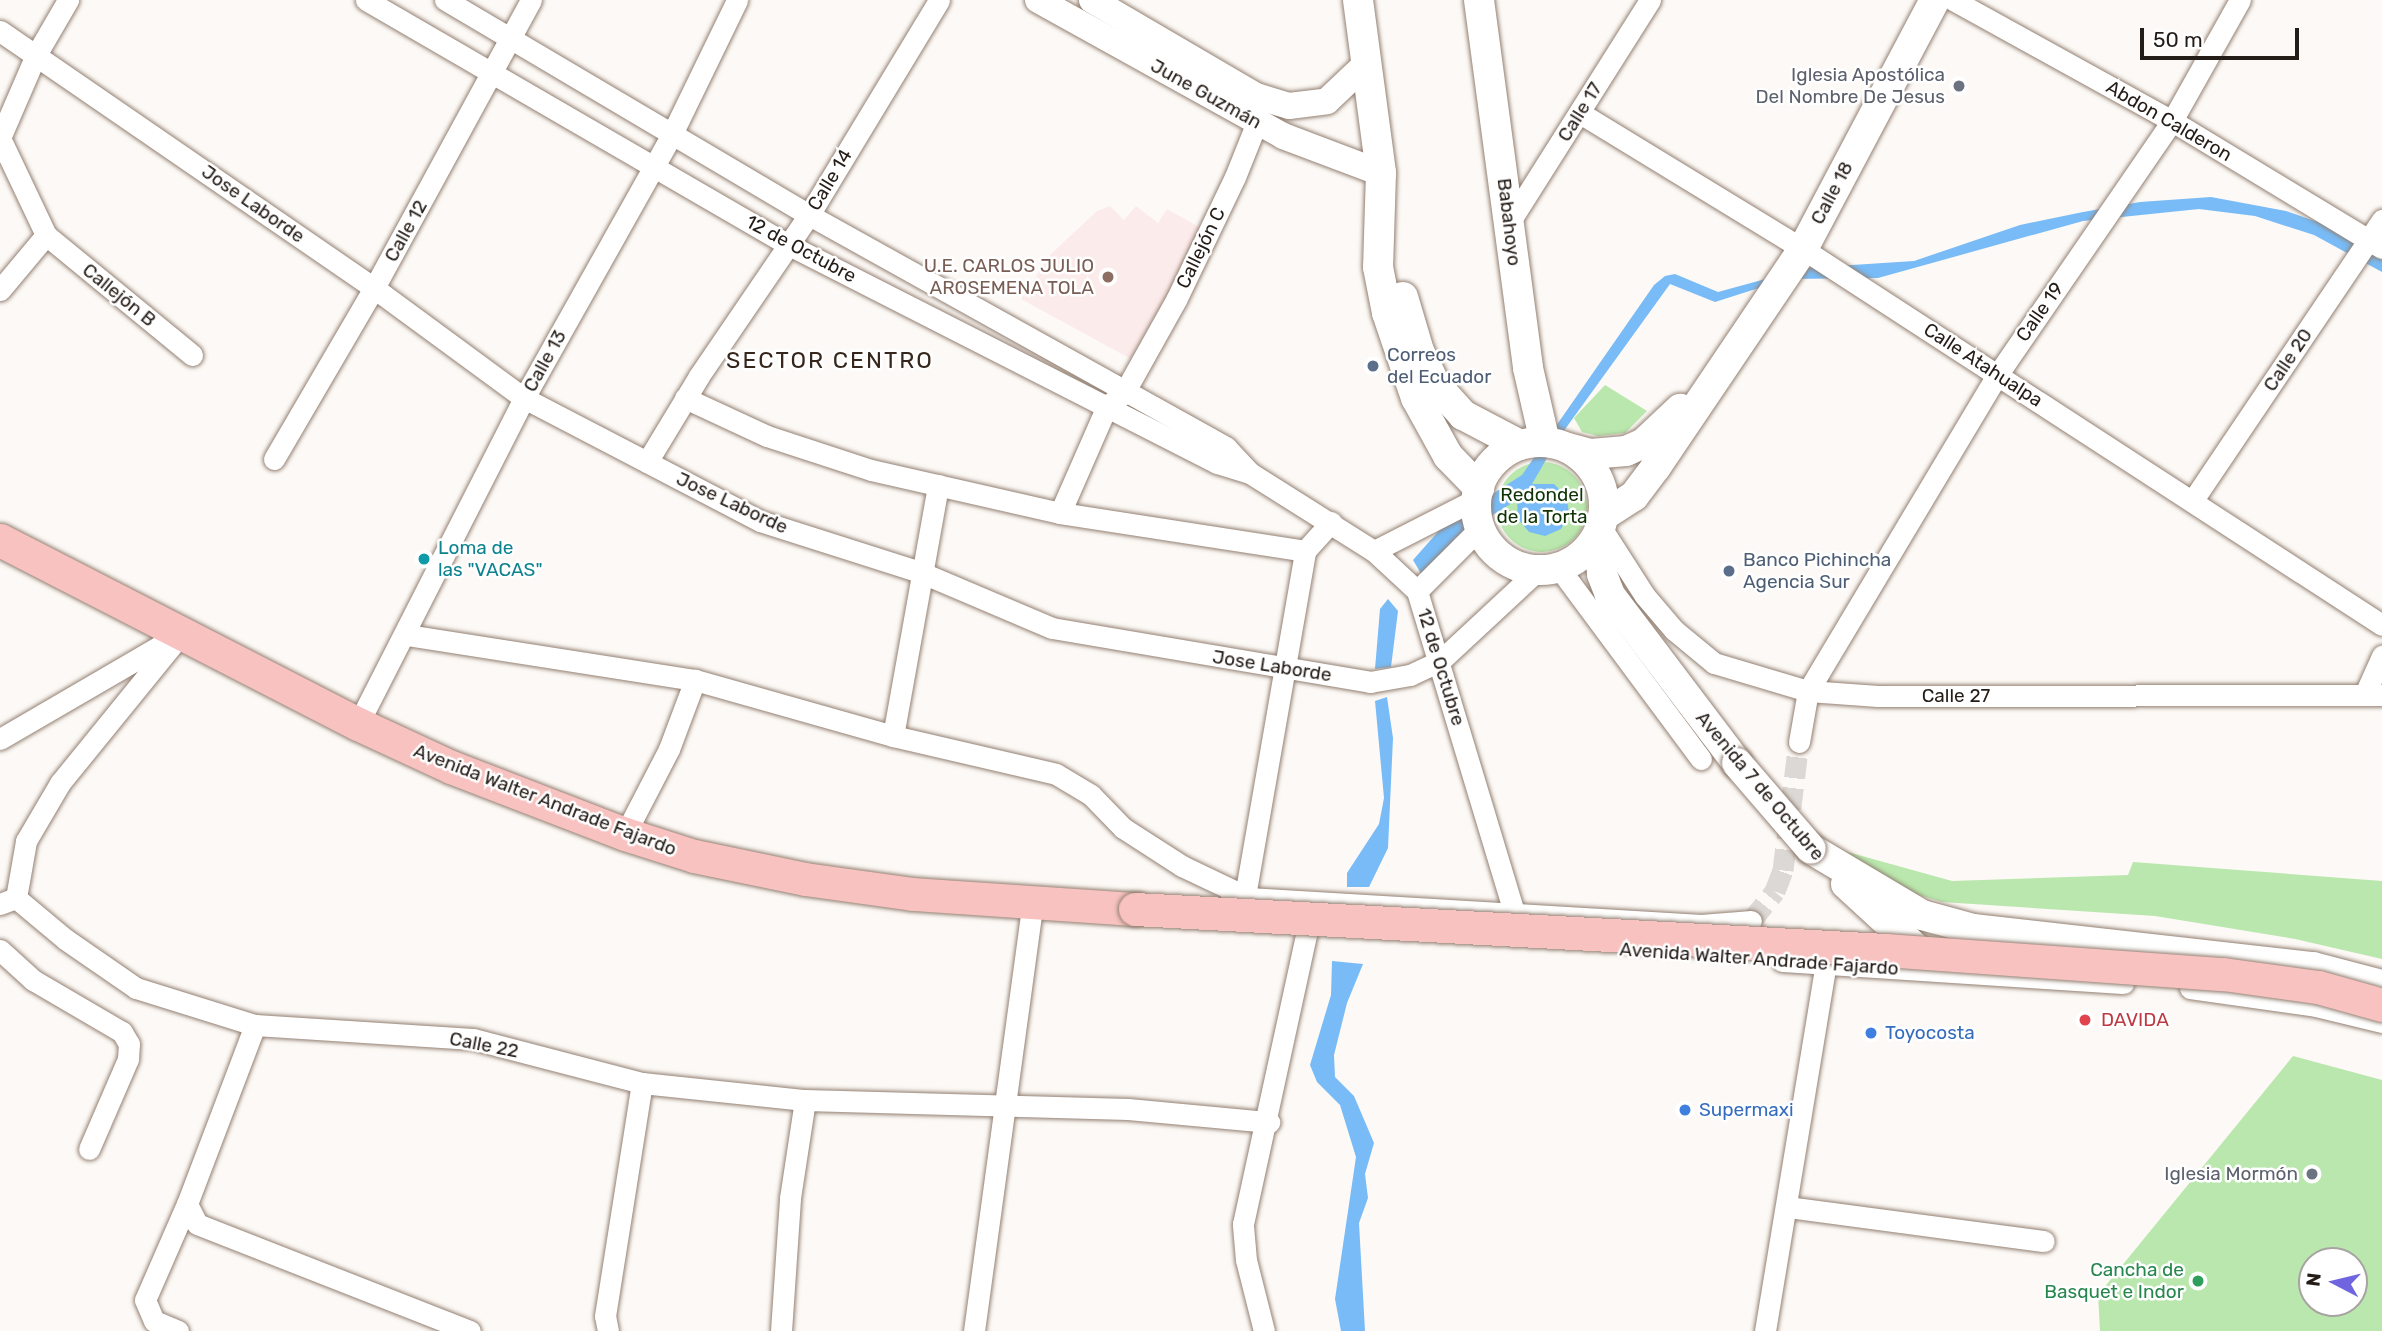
<!DOCTYPE html>
<meta charset="utf-8">
<style>
body{margin:0}
#map{position:relative;width:2382px;height:1331px;overflow:hidden;background:#fdf9f6;font-family:Rubik,sans-serif}
div>[style]{position:absolute}
[style*='--x']{left:calc(var(--x)*1px);top:calc(var(--y)*1px);width:calc(var(--w)*1px);rotate:calc(var(--a)*1deg)}
.education>*{inset:0;background:#fcebeb}
.green>*{inset:0;background:#b9e7ad}
.round{border-radius:50%}
.water>*{inset:0;background:#78bbf6}
.minor-tunnel>*{height:21px;margin-top:-10.5px;transform-origin:0;background:repeating-linear-gradient(90deg,#dcd8d5 0 21px,transparent 0 31px)}
.roads{filter:drop-shadow(0 0 2px #938072) drop-shadow(0 0 2px #938072)}
.minor>*{height:21px;margin:-10.5px;padding:0 10.5px;transform-origin:10.5px;border-radius:10.5px;background:#fff}
.tertiary>*{height:26px;margin:-13px;padding:0 13px;transform-origin:13px;border-radius:13px;background:#fff}
.secondary>*{height:30px;margin:-15px;padding:0 15px;transform-origin:15px;border-radius:15px;background:#fff}
.secondary>.ring{margin:-15px;padding:0;box-sizing:content-box;background:none;border:30px solid #fff;border-radius:50%}
.primary>*{height:33px;margin:-16.5px;padding:0 16.5px;transform-origin:16.5px;border-radius:16.5px;background:#f8c2c0}
.bridges{filter:drop-shadow(0 0 2px #938072) drop-shadow(0 0 2px #938072)}
.secondary-bridge>*{height:30px;margin:-15px;padding:0 15px;transform-origin:15px;border-radius:15px;background:#fff}
.primary-bridge>*{height:33px;margin:-16.5px;padding:0 16.5px;transform-origin:16.5px;border-radius:16.5px;background:#f8c2c0}
.dots>*{width:19px;height:19px;translate:-50% -50%;box-sizing:border-box;border:4px solid #fff;border-radius:50%}
span{translate:-50% -50%;white-space:nowrap;text-align:center;line-height:1.15;-webkit-text-stroke:5px #fff;paint-order:stroke}
.worship-label{font-size:19px;color:#5b616d}
.right{translate:-100% -50%;text-align:right}
.street-label{font-size:19px;color:#241c17}
.education-label{font-size:19px;color:#785e54}
.service-label{font-size:19px;color:#4e5e75}
.left{translate:0 -50%;text-align:left}
.park-label{font-size:19px;color:#0f3304}
.culture-label{font-size:19px;color:#0d838f}
.health-label{font-size:19px;color:#be3a42}
.shop-label{font-size:19px;color:#366cbe}
.leisure-label{font-size:19px;color:#27864d}
.quarter-label{font-size:23px;color:#36261b;letter-spacing:2px}
.north{position:absolute;left:2298px;top:1247px;width:70px;height:70px;box-sizing:border-box;background:#fff;border:2px solid #a7a4a2;border-radius:50%;rotate:277deg;font-size:19px;font-weight:700;line-height:28px;text-align:center;color:#241c17}
.north::after{content:'';display:block;margin:auto;width:24px;height:32px;background:#6e65df;clip-path:polygon(50% 0,100% 100%,50% 72%,0 100%)}
.scale{position:absolute;left:2140px;top:28px;width:159px;height:32px;box-sizing:border-box;border:4px solid #241c17;border-top:0;padding-left:9px;font-size:21px;line-height:24px;white-space:nowrap;color:#241c17;-webkit-text-stroke:5px #fff;paint-order:stroke}
</style>
<div id="map">
<div class="education">
<div style="clip-path:polygon(1110px 206px,1124px 220px,1136px 206px,1158px 223px,1167px 209px,1204px 230px,1131px 359px,1021px 299px,1050px 255px,1097px 211px)"></div>
</div>
<div class="green">
<div style="clip-path:polygon(1605px 385px,1647px 411px,1625px 433px,1598px 436px,1582px 432px,1574px 418px)"></div>
<div class="round" style="left:1497px;top:462px;width:90px;height:90px"></div>
<div style="clip-path:polygon(1844px 851px,1952px 881px,2128px 875px,2133px 862px,2382px 881px,2382px 959px,2295px 939px,2155px 916px,1942px 902px,1912px 893px)"></div>
<div style="clip-path:polygon(evenodd,2293px 1056px,2382px 1080px,2382px 1331px,2100px 1331px,2098px 1295px,2293px 1056px,2312px 1261px,2354px 1261px,2354px 1303px,2312px 1303px,2312px 1261px)"></div>
</div>
<div class="water">
<div style="clip-path:polygon(2211px 197px,2286px 211px,2355px 235px,2382px 250px,2382px 272px,2314px 235px,2255px 216px,2199px 209px,2083px 221px,1878px 278px,1787px 279px,1715px 302px,1670px 284px,1558px 439px,1532px 484px,1554px 484px,1567px 497px,1569px 515px,1561px 529px,1545px 536px,1529px 532px,1518px 519px,1517px 500px,1455px 538px,1426px 582px,1413px 560px,1444px 525px,1522px 475px,1654px 285px,1665px 276px,1675px 274px,1718px 292px,1806px 268px,1914px 261px,2020px 225px,2083px 212px,2140px 202px)"></div>
<div style="clip-path:polygon(1388px 599px,1398px 611px,1391px 667px,1375px 669px,1380px 609px)"></div>
<div style="clip-path:polygon(1387px 697px,1393px 738px,1388px 848px,1369px 887px,1347px 887px,1347px 873px,1379px 824px,1384px 798px,1375px 701px)"></div>
<div style="clip-path:polygon(1332px 961px,1363px 964px,1347px 1003px,1334px 1055px,1335px 1077px,1354px 1096px,1374px 1143px,1365px 1174px,1368px 1198px,1359px 1223px,1365px 1331px,1341px 1331px,1335px 1299px,1356px 1157px,1340px 1105px,1317px 1082px,1310px 1065px,1331px 995px)"></div>
</div>
<div class="minor-tunnel">
<div style="--x:1751;--y:921;--w:38;--a:-51"></div>
<div style="--x:1775;--y:891;--w:22;--a:-69"></div>
<div style="--x:1783;--y:870;--w:129;--a:-82.9"></div>
</div>
<div class="roads">
<div class="minor">
<div style="--x:366;--y:0;--w:489;--a:30.1"></div>
<div style="--x:789;--y:245;--w:480;--a:27"></div>
<div style="--x:1217;--y:463;--w:34;--a:17"></div>
<div style="--x:1250;--y:473;--w:35;--a:-133"></div>
<div style="--x:1226;--y:447;--w:477;--a:-150.9"></div>
<div style="--x:809;--y:215;--w:423;--a:-149.4"></div>
<div style="--x:1953;--y:0;--w:250;--a:28.9"></div>
<div style="--x:2172;--y:121;--w:245;--a:31.2"></div>
<div style="--x:0;--y:31;--w:454;--a:34.5"></div>
<div style="--x:374;--y:288;--w:186;--a:36.3"></div>
<div style="--x:524;--y:398;--w:266;--a:27.5"></div>
<div style="--x:760;--y:521;--w:168;--a:17.7"></div>
<div style="--x:920;--y:572;--w:143;--a:23"></div>
<div style="--x:1052;--y:628;--w:323;--a:9.6"></div>
<div style="--x:1370;--y:682;--w:41;--a:-9.9"></div>
<div style="--x:1410;--y:675;--w:33;--a:-25"></div>
<div style="--x:1440;--y:661;--w:134;--a:-42.9"></div>
<div style="--x:1580;--y:113;--w:261;--a:31.4"></div>
<div style="--x:1803;--y:249;--w:690;--a:33"></div>
<div style="--x:1509;--y:223;--w:264;--a:-57.7"></div>
<div style="--x:46;--y:235;--w:189;--a:39.4"></div>
<div style="--x:0;--y:290;--w:72;--a:-50.1"></div>
<div style="--x:46;--y:235;--w:107;--a:-115.4"></div>
<div style="--x:0;--y:138;--w:90;--a:-66.6"></div>
<div style="--x:36;--y:55;--w:64;--a:-59.8"></div>
<div style="--x:685;--y:398;--w:90;--a:24.9"></div>
<div style="--x:767;--y:436;--w:109;--a:18.1"></div>
<div style="--x:871;--y:470;--w:194;--a:12.8"></div>
<div style="--x:1060;--y:513;--w:248;--a:8.8"></div>
<div style="--x:274;--y:459;--w:198;--a:-59.7"></div>
<div style="--x:374;--y:288;--w:328;--a:-61.4"></div>
<div style="--x:647;--y:462;--w:100;--a:-58.8"></div>
<div style="--x:699;--y:376;--w:195;--a:-55.7"></div>
<div style="--x:809;--y:215;--w:251;--a:-58.8"></div>
<div style="--x:1250;--y:473;--w:146;--a:32.2"></div>
<div style="--x:1374;--y:551;--w:59;--a:42.9"></div>
<div style="--x:1417;--y:591;--w:335;--a:73.2"></div>
<div style="--x:1514;--y:912;--w:14;--a:90"></div>
<div style="--x:2193;--y:500;--w:338;--a:-56"></div>
<div style="--x:1060;--y:513;--w:117;--a:-66.3"></div>
<div style="--x:1107;--y:406;--w:21;--a:-37"></div>
<div style="--x:1124;--y:393;--w:107;--a:-60.8"></div>
<div style="--x:1176;--y:300;--w:136;--a:-64.4"></div>
<div style="--x:1235;--y:177;--w:59;--a:-68.2"></div>
<div style="--x:1257;--y:122;--w:13;--a:-94"></div>
<div style="--x:1600;--y:526;--w:83;--a:57.3"></div>
<div style="--x:1645;--y:596;--w:45;--a:49.5"></div>
<div style="--x:1674;--y:630;--w:52;--a:39.5"></div>
<div style="--x:1714;--y:663;--w:98;--a:16.6"></div>
<div style="--x:1808;--y:691;--w:70;--a:4.1"></div>
<div style="--x:1878;--y:696;--w:504;--a:-0.11"></div>
<div style="--x:1374;--y:551;--w:114;--a:-27"></div>
<div style="--x:1559;--y:568;--w:238;--a:53.4"></div>
<div style="--x:1417;--y:591;--w:89;--a:-45"></div>
<div style="--x:407;--y:635;--w:291;--a:8.9"></div>
<div style="--x:2365;--y:694;--w:42;--a:-65.9"></div>
<div style="--x:358;--y:724;--w:366;--a:-63"></div>
<div style="--x:524;--y:398;--w:305;--a:-60.7"></div>
<div style="--x:673;--y:132;--w:147;--a:-64.1"></div>
<div style="--x:893;--y:736;--w:255;--a:-79.8"></div>
<div style="--x:0;--y:739;--w:197;--a:-30.2"></div>
<div style="--x:1799;--y:742;--w:52;--a:-80"></div>
<div style="--x:1808;--y:691;--w:370;--a:-59.1"></div>
<div style="--x:1998;--y:374;--w:307;--a:-55.5"></div>
<div style="--x:2172;--y:121;--w:139;--a:-60.7"></div>
<div style="--x:625;--y:834;--w:96;--a:-62.6"></div>
<div style="--x:669;--y:749;--w:74;--a:-69.4"></div>
<div style="--x:695;--y:680;--w:206;--a:15.8"></div>
<div style="--x:893;--y:736;--w:167;--a:13.1"></div>
<div style="--x:1056;--y:774;--w:41;--a:31"></div>
<div style="--x:1091;--y:795;--w:46;--a:45.9"></div>
<div style="--x:1123;--y:828;--w:70;--a:32.8"></div>
<div style="--x:1182;--y:866;--w:70;--a:25.5"></div>
<div style="--x:1245;--y:896;--w:350;--a:-80.1"></div>
<div style="--x:1305;--y:551;--w:39;--a:-48"></div>
<div style="--x:1231;--y:897;--w:471;--a:3.4"></div>
<div style="--x:1701;--y:925;--w:50;--a:-4.6"></div>
<div style="--x:16;--y:898;--w:58;--a:-80"></div>
<div style="--x:26;--y:841;--w:67;--a:-59.6"></div>
<div style="--x:60;--y:783;--w:192;--a:-50.9"></div>
<div style="--x:0;--y:904;--w:17;--a:-21"></div>
<div style="--x:16;--y:898;--w:64;--a:39.9"></div>
<div style="--x:65;--y:939;--w:86;--a:34.6"></div>
<div style="--x:136;--y:988;--w:125;--a:17.3"></div>
<div style="--x:255;--y:1025;--w:218;--a:3.7"></div>
<div style="--x:473;--y:1039;--w:175;--a:14.6"></div>
<div style="--x:642;--y:1083;--w:164;--a:6"></div>
<div style="--x:805;--y:1100;--w:323;--a:1.6"></div>
<div style="--x:1128;--y:1109;--w:142;--a:5.3"></div>
<div style="--x:0;--y:950;--w:45;--a:42.3"></div>
<div style="--x:33;--y:980;--w:103;--a:30.3"></div>
<div style="--x:122;--y:1032;--w:14;--a:60"></div>
<div style="--x:129;--y:1044;--w:15;--a:94"></div>
<div style="--x:128;--y:1059;--w:98;--a:113.4"></div>
<div style="--x:1782;--y:961;--w:342;--a:3.7"></div>
<div style="--x:2190;--y:988;--w:127;--a:8.1"></div>
<div style="--x:2316;--y:1006;--w:68;--a:13.6"></div>
<div style="--x:255;--y:1025;--w:191;--a:110.8"></div>
<div style="--x:187;--y:1204;--w:22;--a:63"></div>
<div style="--x:197;--y:1224;--w:293;--a:21.4"></div>
<div style="--x:1788;--y:1207;--w:258;--a:7.6"></div>
<div style="--x:178;--y:1331;--w:26;--a:-157"></div>
<div style="--x:154;--y:1321;--w:23;--a:-113"></div>
<div style="--x:145;--y:1300;--w:105;--a:-66.4"></div>
<div style="--x:608;--y:1331;--w:15;--a:-101"></div>
<div style="--x:605;--y:1316;--w:236;--a:-81"></div>
<div style="--x:781;--y:1331;--w:133;--a:-86.1"></div>
<div style="--x:790;--y:1198;--w:99;--a:-81.3"></div>
<div style="--x:974;--y:1331;--w:432;--a:-82.2"></div>
<div style="--x:1264;--y:1331;--w:73;--a:-104.2"></div>
<div style="--x:1246;--y:1260;--w:36;--a:-95"></div>
<div style="--x:1243;--y:1224;--w:300;--a:-77.7"></div>
<div style="--x:1765;--y:1331;--w:372;--a:-80.6"></div>
</div>
<div class="tertiary">
<div style="--x:1038;--y:0;--w:280;--a:29"></div>
<div style="--x:1283;--y:136;--w:105;--a:20.7"></div>
<div style="--x:1092;--y:0;--w:190;--a:30.3"></div>
<div style="--x:1256;--y:96;--w:34;--a:17"></div>
<div style="--x:1289;--y:106;--w:38;--a:-7"></div>
<div style="--x:1327;--y:101;--w:54;--a:-43.5"></div>
</div>
<div class="secondary">
<div style="--x:1358;--y:0;--w:175;--a:82.4"></div>
<div style="--x:1381;--y:173;--w:94;--a:91.8"></div>
<div style="--x:1378;--y:267;--w:47;--a:78.9"></div>
<div style="--x:1387;--y:313;--w:90;--a:71.2"></div>
<div style="--x:1416;--y:398;--w:66;--a:61.1"></div>
<div style="--x:1448;--y:456;--w:45;--a:45.9"></div>
<div style="--x:1479;--y:0;--w:371;--a:82.4"></div>
<div style="--x:1528;--y:368;--w:76;--a:77.1"></div>
<div style="--x:1403;--y:297;--w:56;--a:73.5"></div>
<div style="--x:1419;--y:351;--w:37;--a:64"></div>
<div style="--x:1435;--y:384;--w:42;--a:47.9"></div>
<div style="--x:1463;--y:415;--w:64;--a:27.8"></div>
<div class="ring" style="left:1476px;top:442px;width:98px;height:98px"></div>
<div style="--x:1568;--y:448;--w:24;--a:15"></div>
<div style="--x:1591;--y:454;--w:35;--a:-5"></div>
<div style="--x:1626;--y:451;--w:20;--a:-24"></div>
<div style="--x:1644;--y:443;--w:50;--a:-43.4"></div>
<div style="--x:1603;--y:516;--w:37;--a:-33"></div>
<div style="--x:1634;--y:496;--w:36;--a:-53"></div>
<div style="--x:1656;--y:467;--w:263;--a:-56"></div>
<div style="--x:1803;--y:249;--w:282;--a:-62.1"></div>
<div style="--x:1599;--y:534;--w:40;--a:85.7"></div>
<div style="--x:1602;--y:574;--w:22;--a:69"></div>
<div style="--x:1610;--y:595;--w:211;--a:52.9"></div>
<div style="--x:1811;--y:849;--w:129;--a:30.7"></div>
<div style="--x:1922;--y:915;--w:53;--a:15.4"></div>
<div style="--x:1973;--y:929;--w:342;--a:6.4"></div>
<div style="--x:2313;--y:967;--w:71;--a:14.6"></div>
<div style="--x:1846;--y:884;--w:100;--a:42.6"></div>
</div>
<div class="primary">
<div style="--x:0;--y:540;--w:403;--a:27.2"></div>
<div style="--x:358;--y:724;--w:102;--a:24.8"></div>
<div style="--x:451;--y:767;--w:186;--a:21.1"></div>
<div style="--x:625;--y:834;--w:72;--a:17.7"></div>
<div style="--x:694;--y:856;--w:113;--a:11.7"></div>
<div style="--x:805;--y:879;--w:109;--a:7.9"></div>
<div style="--x:913;--y:894;--w:223;--a:3.9"></div>
</div>
</div>
<div class="bridges">
<div class="secondary-bridge">
<div style="--x:1737;--y:763;--w:113;--a:49.3"></div>
</div>
<div class="primary-bridge">
<div style="--x:1135;--y:909;--w:751;--a:3.13"></div>
<div style="--x:1885;--y:950;--w:339;--a:4.1"></div>
<div style="--x:2223;--y:974;--w:96;--a:7.8"></div>
<div style="--x:2318;--y:987;--w:66;--a:15.7"></div>
</div>
</div>
<div class="dots">
<div style="left:1959px;top:86px;background:#6b7280"></div>
<div style="left:1108px;top:277px;background:#8d6e63"></div>
<div style="left:1373px;top:366px;background:#5c6f8a"></div>
<div style="left:424px;top:559px;background:#0f9aa8"></div>
<div style="left:1729px;top:571px;background:#5c6f8a"></div>
<div style="left:2085px;top:1020px;background:#e0444e"></div>
<div style="left:1871px;top:1033px;background:#3f7fe0"></div>
<div style="left:1685px;top:1110px;background:#3f7fe0"></div>
<div style="left:2312px;top:1174px;background:#6b7280"></div>
<div style="left:2198px;top:1281px;background:#2e9e5b"></div>
</div>
<div class="worship-label">
<span class="right" style="left:1945px;top:86px">Iglesia Apostólica<br>Del Nombre De Jesus</span>
<span class="right" style="left:2298px;top:1174px">Iglesia Mormón</span>
</div>
<div class="street-label">
<span style="left:1206px;top:94px;rotate:29deg">June Guzmán</span>
<span style="left:1580px;top:112px;rotate:-58deg">Calle 17</span>
<span style="left:2169px;top:121px;rotate:30deg">Abdon Calderon</span>
<span style="left:830px;top:180px;rotate:-59deg">Calle 14</span>
<span style="left:1832px;top:193px;rotate:-62deg">Calle 18</span>
<span style="left:253px;top:204px;rotate:35deg">Jose Laborde</span>
<span style="left:1509px;top:222px;rotate:83deg">Babahoyo</span>
<span style="left:406px;top:231px;rotate:-61deg">Calle 12</span>
<span style="left:1201px;top:248px;rotate:-64deg">Callejón C</span>
<span style="left:801px;top:249px;rotate:28deg">12 de Octubre</span>
<span style="left:119px;top:295px;rotate:39deg">Callejón B</span>
<span style="left:2040px;top:312px;rotate:-55deg">Calle 19</span>
<span style="left:2288px;top:360px;rotate:-56deg">Calle 20</span>
<span style="left:545px;top:361px;rotate:-61deg">Calle 13</span>
<span style="left:1983px;top:365px;rotate:33deg">Calle Atahualpa</span>
<span style="left:732px;top:503px;rotate:25deg">Jose Laborde</span>
<span style="left:1272px;top:666px;rotate:9deg">Jose Laborde</span>
<span style="left:1441px;top:667px;rotate:73deg">12 de Octubre</span>
<span style="left:1956px;top:696px">Calle 27</span>
<span style="left:1760px;top:786px;rotate:50deg">Avenida 7 de Octubre</span>
<span style="left:545px;top:800px;rotate:21deg">Avenida Walter Andrade Fajardo</span>
<span style="left:1759px;top:959px;rotate:4deg">Avenida Walter Andrade Fajardo</span>
<span style="left:484px;top:1045px;rotate:11deg">Calle 22</span>
</div>
<div class="education-label">
<span class="right" style="left:1094px;top:277px">U.E. CARLOS JULIO<br>AROSEMENA TOLA</span>
</div>
<div class="service-label">
<span class="left" style="left:1387px;top:366px">Correos<br>del Ecuador</span>
<span class="left" style="left:1743px;top:571px">Banco Pichincha<br>Agencia Sur</span>
</div>
<div class="park-label">
<span style="left:1542px;top:506px">Redondel<br>de la Torta</span>
</div>
<div class="culture-label">
<span class="left" style="left:438px;top:559px">Loma de<br>las "VACAS"</span>
</div>
<div class="health-label">
<span class="left" style="left:2101px;top:1020px">DAVIDA</span>
</div>
<div class="shop-label">
<span class="left" style="left:1885px;top:1033px">Toyocosta</span>
<span class="left" style="left:1699px;top:1110px">Supermaxi</span>
</div>
<div class="leisure-label">
<span class="right" style="left:2184px;top:1281px">Cancha de<br>Basquet e Indor</span>
</div>
<div class="quarter-label">
<span style="left:830px;top:360px">SECTOR CENTRO</span>
</div>
<div class="north">N</div>
<div class="scale">50 m</div>
</div>
